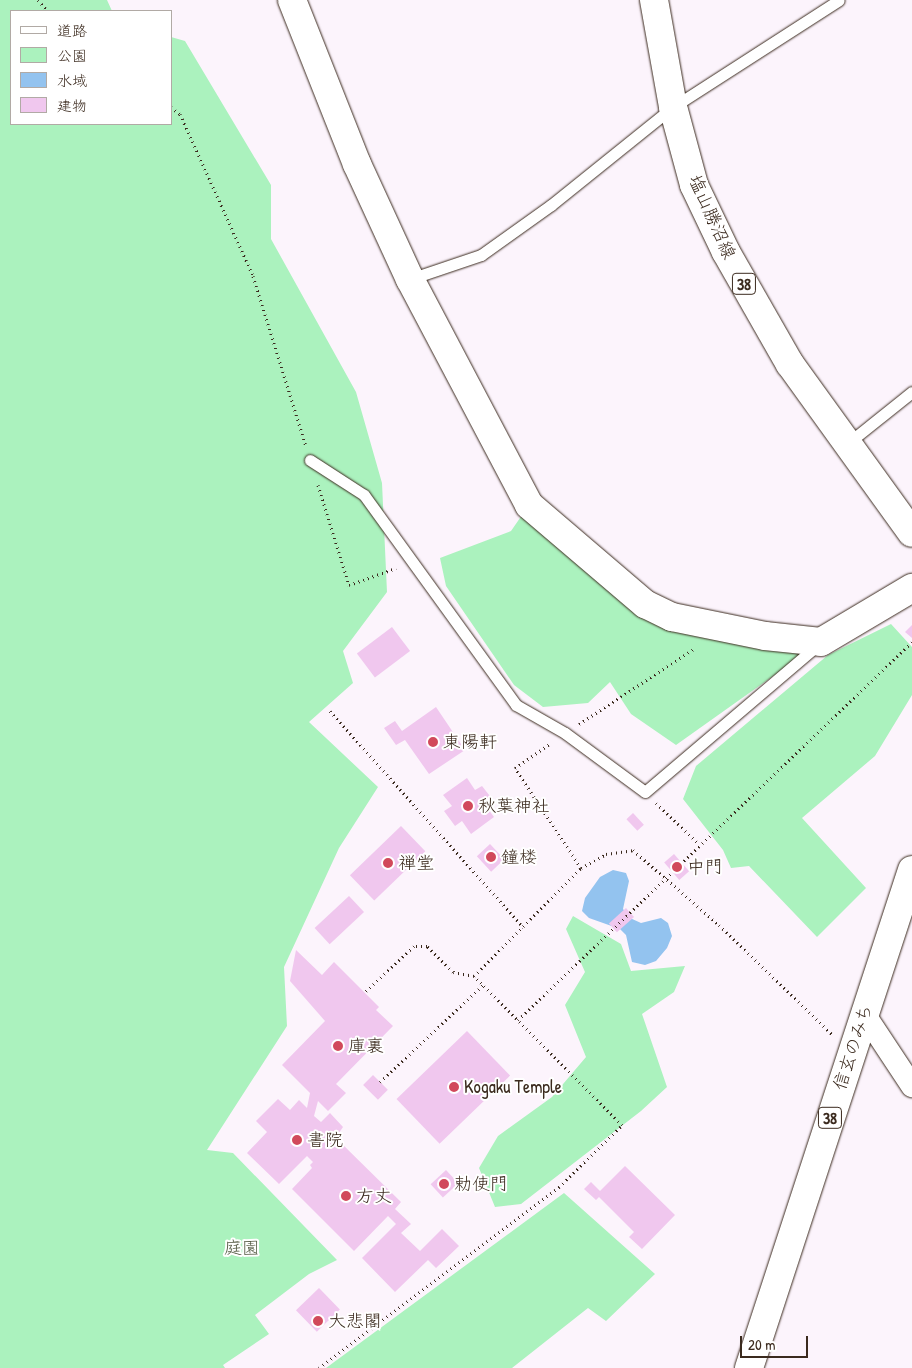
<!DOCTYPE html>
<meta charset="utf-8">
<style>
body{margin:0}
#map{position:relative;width:912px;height:1368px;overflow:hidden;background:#fcf4fc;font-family:"Patrick Hand","Klee One",sans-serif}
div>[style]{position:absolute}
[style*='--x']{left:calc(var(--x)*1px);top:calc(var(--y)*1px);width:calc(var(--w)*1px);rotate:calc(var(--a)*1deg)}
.green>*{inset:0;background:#abf2be}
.water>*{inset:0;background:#93c3ef}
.building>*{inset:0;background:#f0c7ee;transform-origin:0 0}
.path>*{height:3px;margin-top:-1.5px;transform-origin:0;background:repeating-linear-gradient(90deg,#3b2a1e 0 1px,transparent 0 5px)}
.roads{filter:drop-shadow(0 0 1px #3b2a1e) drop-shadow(0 0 1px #3b2a1e)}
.lane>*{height:11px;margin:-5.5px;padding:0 5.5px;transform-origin:5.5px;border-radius:5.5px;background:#fff}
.street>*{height:22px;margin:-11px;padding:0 11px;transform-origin:11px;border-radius:11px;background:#fff}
.secondary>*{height:28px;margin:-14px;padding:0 14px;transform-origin:14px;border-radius:14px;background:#fff}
.primary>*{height:28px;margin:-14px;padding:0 14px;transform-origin:14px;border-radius:14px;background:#fff}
.dots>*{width:14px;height:14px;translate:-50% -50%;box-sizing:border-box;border:2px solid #fff;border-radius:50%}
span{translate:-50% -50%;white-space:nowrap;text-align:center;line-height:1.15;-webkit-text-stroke:4px #fff;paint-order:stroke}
.shield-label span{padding:1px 4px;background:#fff;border:1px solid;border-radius:4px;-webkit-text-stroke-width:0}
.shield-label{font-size:16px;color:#3b2a1e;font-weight:700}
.street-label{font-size:18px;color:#3b2a1e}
.poi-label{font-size:18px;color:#3b2a1e}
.left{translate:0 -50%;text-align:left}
.park-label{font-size:18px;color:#575c46}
.legend{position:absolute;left:10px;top:10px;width:162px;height:115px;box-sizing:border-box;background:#fff;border:1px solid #b1aaa5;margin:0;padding:6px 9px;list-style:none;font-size:15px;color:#3b2a1e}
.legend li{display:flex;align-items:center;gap:10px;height:25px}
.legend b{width:25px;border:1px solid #b1aaa5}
.scale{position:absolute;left:740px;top:1336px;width:68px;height:22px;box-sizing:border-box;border:2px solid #3b2a1e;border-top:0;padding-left:6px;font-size:15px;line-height:18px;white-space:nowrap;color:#3b2a1e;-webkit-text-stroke:4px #fff;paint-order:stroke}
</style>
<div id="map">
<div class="green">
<div style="clip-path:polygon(0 0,107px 0,112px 11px,11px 11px,11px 124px,171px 124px,171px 37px,185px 41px,271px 185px,271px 239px,356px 392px,382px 483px,387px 592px,343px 651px,353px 683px,309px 722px,378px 787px,339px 848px,284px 967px,287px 1026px,207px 1150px,233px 1153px,337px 1260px,309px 1274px,255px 1315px,269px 1334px,223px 1365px,225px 1368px,0 1368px)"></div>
<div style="clip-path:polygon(529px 505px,645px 604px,821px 642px,676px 745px,631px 714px,610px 682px,588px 703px,543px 707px,514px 685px,446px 586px,440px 558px,511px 531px)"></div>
<div style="clip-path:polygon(891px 624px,912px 647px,912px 695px,875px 756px,802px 818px,866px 888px,817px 937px,749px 866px,731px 868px,723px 850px,683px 799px,696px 766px,828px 655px)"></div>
<div style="clip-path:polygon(573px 916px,621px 944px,631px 971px,685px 966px,674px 992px,642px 1014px,667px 1087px,641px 1111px,521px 1204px,495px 1207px,479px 1168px,498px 1136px,552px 1097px,586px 1057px,565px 1005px,585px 972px,566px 929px)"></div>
<div style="clip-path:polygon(564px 1193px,655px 1274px,606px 1321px,588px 1308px,512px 1368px,326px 1368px)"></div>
</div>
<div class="water">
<div style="clip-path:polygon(613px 870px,626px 873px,629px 881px,623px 909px,630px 918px,641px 923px,661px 918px,668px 923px,672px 936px,667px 948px,656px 961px,645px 965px,632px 962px,626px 935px,620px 929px,589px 918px,582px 911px,585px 898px,600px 877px)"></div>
</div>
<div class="building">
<div style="clip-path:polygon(912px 625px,912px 638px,905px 632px)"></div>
<div style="left:392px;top:627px;width:30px;height:44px;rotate:53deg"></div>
<div style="clip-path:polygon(436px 707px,465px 750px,429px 774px,405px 740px,396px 745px,384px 728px,395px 721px,402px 731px)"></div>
<div style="clip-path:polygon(467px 778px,475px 790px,482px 786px,493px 800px,485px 805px,494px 817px,471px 834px,462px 821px,455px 826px,444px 811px,452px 806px,443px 795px)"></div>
<div style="left:633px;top:813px;width:16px;height:9px;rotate:47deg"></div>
<div style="left:401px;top:826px;width:35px;height:71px;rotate:46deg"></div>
<div style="left:490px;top:844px;width:21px;height:18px;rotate:47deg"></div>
<div style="left:674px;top:854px;width:23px;height:13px;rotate:49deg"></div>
<div style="left:349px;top:896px;width:22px;height:47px;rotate:47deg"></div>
<div style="left:626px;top:908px;width:12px;height:23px;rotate:48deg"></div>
<div style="clip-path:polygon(296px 950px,322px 975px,334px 962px,379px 1007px,376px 1010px,393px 1026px,336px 1084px,346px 1093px,328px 1111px,318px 1101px,314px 1116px,321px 1122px,330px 1113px,343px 1127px,332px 1143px,335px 1145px,339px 1141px,401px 1202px,395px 1209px,411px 1224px,401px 1233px,420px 1251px,442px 1229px,459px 1246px,436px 1268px,428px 1260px,395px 1292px,362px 1258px,396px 1224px,388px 1216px,354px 1251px,292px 1189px,312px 1168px,310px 1165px,313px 1162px,307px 1156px,279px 1184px,247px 1153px,267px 1132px,256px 1121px,278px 1099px,290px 1110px,299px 1100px,307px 1108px,310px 1093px,282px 1065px,325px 1021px,290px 981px)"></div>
<div style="left:467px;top:1031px;width:62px;height:98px;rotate:46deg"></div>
<div style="left:373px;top:1075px;width:21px;height:14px;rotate:45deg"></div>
<div style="clip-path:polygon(625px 1166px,675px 1215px,642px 1249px,629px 1237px,634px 1232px,599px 1197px,596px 1200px,584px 1189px,591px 1182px,600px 1191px)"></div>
<div style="left:446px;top:1170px;width:18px;height:21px;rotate:47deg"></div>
<div style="left:319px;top:1288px;width:30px;height:32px;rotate:46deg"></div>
</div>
<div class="path">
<div style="--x:38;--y:0;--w:15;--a:48"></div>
<div style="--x:171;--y:107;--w:11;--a:38"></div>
<div style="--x:180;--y:114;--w:178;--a:65.7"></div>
<div style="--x:253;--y:276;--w:178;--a:72.7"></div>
<div style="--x:318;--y:485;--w:105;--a:72.8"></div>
<div style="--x:349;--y:585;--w:50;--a:-19.9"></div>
<div style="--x:330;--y:711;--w:290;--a:48.2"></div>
<div style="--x:579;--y:724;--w:139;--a:-33.2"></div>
<div style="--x:656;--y:803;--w:59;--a:43.6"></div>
<div style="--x:581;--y:868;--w:29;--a:-29"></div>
<div style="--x:606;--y:854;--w:27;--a:-8"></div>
<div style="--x:633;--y:850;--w:114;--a:41.1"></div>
<div style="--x:719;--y:925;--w:157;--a:44"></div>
<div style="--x:474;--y:976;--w:152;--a:-45.3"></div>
<div style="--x:581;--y:868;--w:120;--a:-123.4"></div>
<div style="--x:515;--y:768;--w:44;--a:-34.8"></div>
<div style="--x:518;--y:1020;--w:546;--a:-43.81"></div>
<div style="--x:380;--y:1082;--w:141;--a:-43.3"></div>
<div style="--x:319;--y:1368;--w:301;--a:-37"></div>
<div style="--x:559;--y:1187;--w:88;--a:-44.5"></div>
<div style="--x:622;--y:1125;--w:210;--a:-134.8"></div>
<div style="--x:474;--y:976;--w:21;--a:-169"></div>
<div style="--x:453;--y:972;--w:37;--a:-135"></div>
<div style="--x:427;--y:946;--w:13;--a:180"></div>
<div style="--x:414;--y:946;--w:67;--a:136.8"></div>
</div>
<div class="roads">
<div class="lane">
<div style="--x:410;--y:279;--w:75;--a:-18.7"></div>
<div style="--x:481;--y:255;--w:86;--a:-35.5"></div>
<div style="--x:551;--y:205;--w:156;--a:-38.8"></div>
<div style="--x:673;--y:107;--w:197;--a:-32.8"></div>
<div style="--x:848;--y:443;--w:82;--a:-38.6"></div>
<div style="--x:310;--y:460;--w:64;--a:32.9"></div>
<div style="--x:364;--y:495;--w:259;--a:54.1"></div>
<div style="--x:516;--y:705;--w:56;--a:29.7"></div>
<div style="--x:565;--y:733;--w:99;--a:36.4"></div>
<div style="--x:645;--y:792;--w:227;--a:-40.4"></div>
</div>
<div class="street">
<div style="--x:863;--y:1012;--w:89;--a:56.5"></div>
</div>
<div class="secondary">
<div style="--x:292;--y:0;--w:176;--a:68.4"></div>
<div style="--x:357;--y:164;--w:127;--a:65.3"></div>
<div style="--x:410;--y:279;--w:255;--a:62.2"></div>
<div style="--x:529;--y:505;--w:153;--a:40.5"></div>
<div style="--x:645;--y:604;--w:30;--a:26"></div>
<div style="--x:672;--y:617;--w:95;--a:11.5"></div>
<div style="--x:765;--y:636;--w:56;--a:6.1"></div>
<div style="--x:821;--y:642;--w:106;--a:-30.7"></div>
</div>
<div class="primary">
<div style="--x:654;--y:0;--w:109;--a:79.9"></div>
<div style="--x:673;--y:107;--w:81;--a:74.9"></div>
<div style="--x:694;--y:185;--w:74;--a:64.5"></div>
<div style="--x:726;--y:252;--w:129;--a:60.3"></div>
<div style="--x:790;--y:364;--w:208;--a:54.2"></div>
<div style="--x:749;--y:1368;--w:524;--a:-71.88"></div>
</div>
</div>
<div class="dots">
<div style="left:433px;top:742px;background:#d1495b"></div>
<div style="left:468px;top:806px;background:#d1495b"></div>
<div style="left:491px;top:857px;background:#d1495b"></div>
<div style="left:388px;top:863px;background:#d1495b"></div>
<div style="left:677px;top:867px;background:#d1495b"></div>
<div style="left:338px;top:1046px;background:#d1495b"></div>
<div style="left:454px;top:1087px;background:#d1495b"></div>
<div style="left:297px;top:1140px;background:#d1495b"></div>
<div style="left:444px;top:1184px;background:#d1495b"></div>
<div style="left:346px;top:1196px;background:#d1495b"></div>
<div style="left:318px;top:1321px;background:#d1495b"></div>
</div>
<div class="shield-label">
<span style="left:744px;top:284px">38</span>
<span style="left:830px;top:1118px">38</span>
</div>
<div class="street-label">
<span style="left:712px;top:217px;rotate:66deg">塩山勝沼線</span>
<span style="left:853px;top:1047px;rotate:-72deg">信玄のみち</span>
</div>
<div class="poi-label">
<span class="left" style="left:443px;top:742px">東陽軒</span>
<span class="left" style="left:478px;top:806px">秋葉神社</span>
<span class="left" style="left:501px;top:857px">鐘楼</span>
<span class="left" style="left:398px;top:863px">禅堂</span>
<span class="left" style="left:687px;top:867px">中門</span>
<span class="left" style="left:348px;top:1046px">庫裏</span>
<span class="left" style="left:464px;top:1087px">Kogaku Temple</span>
<span class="left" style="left:307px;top:1140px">書院</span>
<span class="left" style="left:454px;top:1184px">勅使門</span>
<span class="left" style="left:356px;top:1196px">方丈</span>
<span class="left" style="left:328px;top:1321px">大悲閣</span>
</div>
<div class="park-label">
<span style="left:242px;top:1248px">庭園</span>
</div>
<ul class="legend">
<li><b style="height:6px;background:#fff"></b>道路</li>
<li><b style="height:14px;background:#abf2be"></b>公園</li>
<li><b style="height:14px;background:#93c3ef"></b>水域</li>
<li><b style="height:14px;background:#f0c7ee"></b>建物</li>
</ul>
<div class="scale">20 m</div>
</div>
